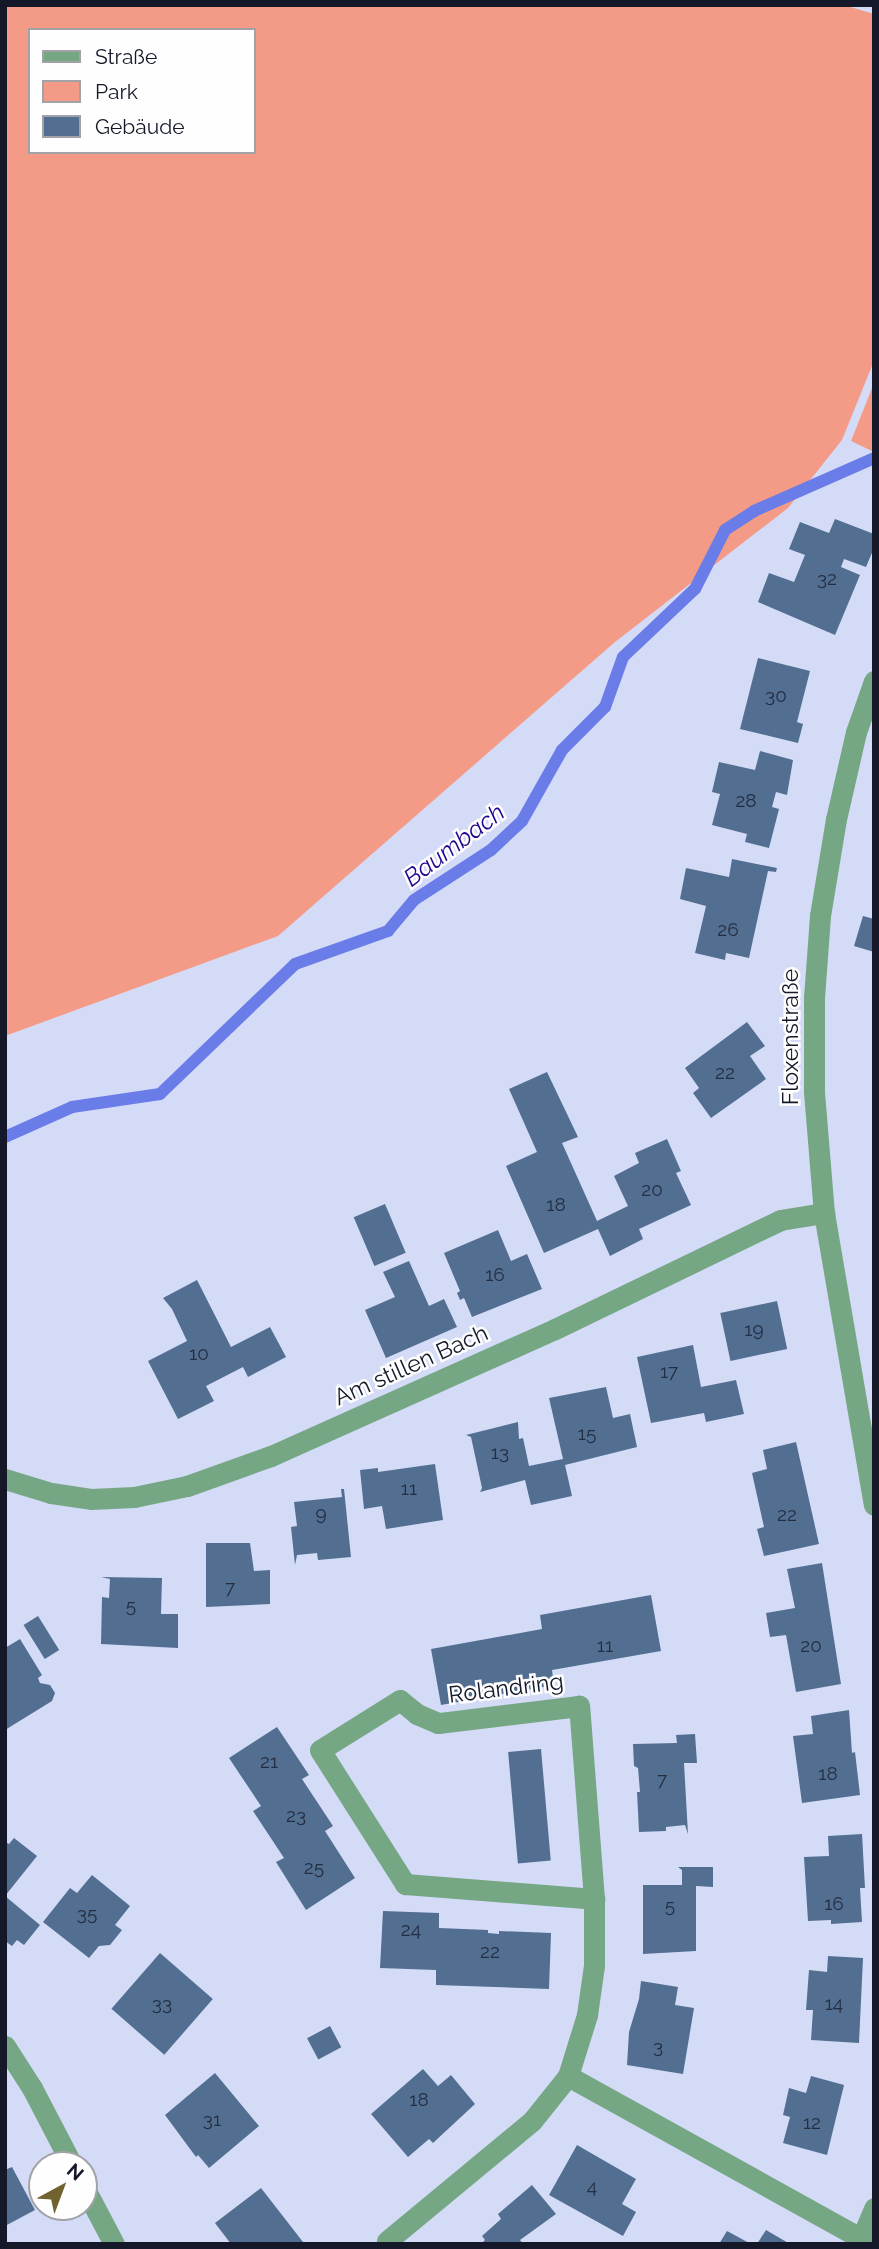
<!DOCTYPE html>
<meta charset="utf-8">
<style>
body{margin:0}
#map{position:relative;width:879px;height:2249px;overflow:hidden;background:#d4dbf7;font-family:Raleway,sans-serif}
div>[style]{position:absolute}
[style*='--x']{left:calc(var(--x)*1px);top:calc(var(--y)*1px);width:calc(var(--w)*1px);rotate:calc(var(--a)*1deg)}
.green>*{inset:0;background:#f49b87}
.stream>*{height:12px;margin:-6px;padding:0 6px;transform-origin:6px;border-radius:6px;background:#6a7ce8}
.building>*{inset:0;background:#526f91;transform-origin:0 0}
.service>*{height:21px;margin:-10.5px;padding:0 10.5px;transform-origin:10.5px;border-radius:10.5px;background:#76a784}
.minor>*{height:21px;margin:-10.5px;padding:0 10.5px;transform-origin:10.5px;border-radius:10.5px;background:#76a784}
span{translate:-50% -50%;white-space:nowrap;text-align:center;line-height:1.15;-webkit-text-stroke:5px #fefefe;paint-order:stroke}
.number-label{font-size:19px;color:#242e42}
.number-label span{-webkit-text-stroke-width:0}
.street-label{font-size:23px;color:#141828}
.water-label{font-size:24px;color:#1f068f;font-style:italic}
.frame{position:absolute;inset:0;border:7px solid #141828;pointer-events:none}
.legend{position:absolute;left:28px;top:28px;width:228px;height:126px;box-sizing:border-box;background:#fefefe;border:2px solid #a0a2a8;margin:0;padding:9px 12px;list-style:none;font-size:21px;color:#141828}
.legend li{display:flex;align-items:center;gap:14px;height:35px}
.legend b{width:35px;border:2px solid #a0a2a8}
.north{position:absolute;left:28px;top:2151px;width:70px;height:70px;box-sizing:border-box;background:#fefefe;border:2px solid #a0a2a8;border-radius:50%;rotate:41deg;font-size:19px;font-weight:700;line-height:28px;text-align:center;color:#141828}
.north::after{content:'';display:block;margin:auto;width:24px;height:32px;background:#716230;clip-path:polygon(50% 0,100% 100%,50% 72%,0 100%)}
</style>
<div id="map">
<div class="green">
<div style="clip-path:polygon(evenodd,5px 5px,844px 5px,874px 14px,874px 361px,842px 440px,788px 508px,615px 642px,278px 936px,5px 1036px,5px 5px,30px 30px,254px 30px,254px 152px,30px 152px,30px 30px)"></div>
<div style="clip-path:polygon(874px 383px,874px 452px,851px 441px)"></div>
</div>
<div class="stream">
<div style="--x:5;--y:1137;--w:73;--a:-24.1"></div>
<div style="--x:72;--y:1107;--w:89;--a:-8.4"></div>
<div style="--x:160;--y:1094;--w:187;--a:-43.9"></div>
<div style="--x:295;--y:964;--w:99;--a:-19.5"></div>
<div style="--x:388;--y:931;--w:40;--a:-50"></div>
<div style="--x:414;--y:900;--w:92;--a:-33"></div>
<div style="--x:491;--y:850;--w:42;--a:-43.1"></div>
<div style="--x:522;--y:821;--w:81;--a:-60.6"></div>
<div style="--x:562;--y:750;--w:61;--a:-45"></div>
<div style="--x:605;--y:707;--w:53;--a:-70.2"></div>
<div style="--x:623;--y:657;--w:99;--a:-43.4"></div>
<div style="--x:695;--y:589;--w:66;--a:-63"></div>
<div style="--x:725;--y:530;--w:35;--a:-33"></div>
<div style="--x:754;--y:511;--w:131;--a:-23.8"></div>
</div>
<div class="building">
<div style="clip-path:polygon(835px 519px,874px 534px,874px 548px,866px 567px,844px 559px,841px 567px,860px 575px,835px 635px,758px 602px,769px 573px,794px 582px,805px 555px,789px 549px,800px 522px,829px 533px)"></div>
<div style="clip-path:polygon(758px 658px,810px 671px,797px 722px,803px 724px,798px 743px,740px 729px)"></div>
<div style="clip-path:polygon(760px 751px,793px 760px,787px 795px,776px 792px,772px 807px,779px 809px,769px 848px,745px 842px,747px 834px,712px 825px,720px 794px,712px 792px,719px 762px,755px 770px)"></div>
<div style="clip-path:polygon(732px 859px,777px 868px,776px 872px,768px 871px,749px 958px,726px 953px,725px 960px,695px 953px,706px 906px,680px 899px,686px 868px,729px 877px)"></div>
<div style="clip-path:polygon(863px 916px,874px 919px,874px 952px,854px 946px)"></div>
<div style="clip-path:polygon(747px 1022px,765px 1046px,750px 1056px,766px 1079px,711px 1118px,693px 1093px,699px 1088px,685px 1068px)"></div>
<div style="clip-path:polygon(547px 1072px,578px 1137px,562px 1143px,597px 1221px,628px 1206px,614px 1176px,639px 1163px,635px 1153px,667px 1139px,681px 1171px,676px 1173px,691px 1205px,639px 1229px,643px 1239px,610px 1256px,598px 1229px,544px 1253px,506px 1166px,537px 1152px,509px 1089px)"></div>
<div style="left:385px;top:1204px;width:53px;height:34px;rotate:67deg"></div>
<div style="clip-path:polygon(498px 1230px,511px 1261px,527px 1254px,542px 1289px,472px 1317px,464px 1298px,460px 1300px,457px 1293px,460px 1291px,444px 1253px)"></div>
<div style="clip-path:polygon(409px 1261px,429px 1306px,444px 1299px,457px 1327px,386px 1358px,365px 1310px,395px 1297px,383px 1272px)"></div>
<div style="clip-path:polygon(197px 1280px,231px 1347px,270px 1327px,286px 1357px,248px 1377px,243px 1367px,206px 1386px,214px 1401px,178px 1419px,148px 1361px,187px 1341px,172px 1309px,163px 1298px)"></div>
<div style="left:777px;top:1301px;width:49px;height:58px;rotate:78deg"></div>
<div style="clip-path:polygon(693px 1345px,701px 1387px,736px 1380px,744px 1414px,706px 1422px,704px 1413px,651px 1423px,637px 1357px)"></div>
<div style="clip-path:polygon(606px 1387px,613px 1418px,630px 1414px,637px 1447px,565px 1465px,572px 1496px,531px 1505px,525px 1480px,480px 1492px,482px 1488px,471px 1437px,466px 1435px,518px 1422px,519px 1439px,523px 1438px,529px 1466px,563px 1459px,549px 1398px)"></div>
<div style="clip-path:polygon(796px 1442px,819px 1544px,764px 1556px,757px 1529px,764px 1527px,752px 1473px,767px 1469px,763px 1450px)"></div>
<div style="clip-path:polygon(435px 1464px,443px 1520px,386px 1529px,382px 1506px,364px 1509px,360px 1470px,378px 1468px,378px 1472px)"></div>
<div style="clip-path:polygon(341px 1489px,344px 1489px,351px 1557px,318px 1560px,317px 1553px,297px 1555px,295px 1565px,291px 1527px,297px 1526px,294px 1502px,342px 1497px)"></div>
<div style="clip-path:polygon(206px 1543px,250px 1543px,254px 1571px,270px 1570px,270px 1604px,206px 1607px)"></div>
<div style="clip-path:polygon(822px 1563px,841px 1684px,796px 1692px,786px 1635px,770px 1637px,766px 1613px,795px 1608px,787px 1569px)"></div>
<div style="clip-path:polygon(101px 1577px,162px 1578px,161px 1614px,178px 1614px,178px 1648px,101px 1644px,102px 1597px,109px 1598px,110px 1579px)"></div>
<div style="clip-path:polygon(651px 1595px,661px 1651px,552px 1670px,554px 1685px,441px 1705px,431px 1649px,542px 1629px,540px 1615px)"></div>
<div style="left:38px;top:1616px;width:40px;height:17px;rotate:58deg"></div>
<div style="clip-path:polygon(20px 1639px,42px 1675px,38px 1678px,40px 1683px,50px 1685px,55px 1693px,52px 1701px,5px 1730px,5px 1648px)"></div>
<div style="clip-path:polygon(849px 1710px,852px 1753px,855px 1752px,860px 1795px,802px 1803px,793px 1736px,813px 1734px,811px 1716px)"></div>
<div style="clip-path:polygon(277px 1727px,309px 1775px,302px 1779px,333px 1826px,325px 1831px,355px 1878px,306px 1910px,276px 1862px,284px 1858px,253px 1811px,261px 1806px,229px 1758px)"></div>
<div style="clip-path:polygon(695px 1734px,697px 1763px,684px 1763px,688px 1834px,685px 1825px,666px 1827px,666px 1831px,639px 1832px,637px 1792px,640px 1792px,638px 1768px,634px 1766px,633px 1744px,677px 1743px,676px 1735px)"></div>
<div style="left:541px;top:1749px;width:112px;height:33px;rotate:85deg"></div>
<div style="clip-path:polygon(862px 1834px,865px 1888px,860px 1888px,862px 1922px,831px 1924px,831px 1920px,808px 1921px,804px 1857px,829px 1856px,828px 1836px)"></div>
<div style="clip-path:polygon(14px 1838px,37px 1856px,5px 1896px,5px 1842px,9px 1844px)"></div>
<div style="clip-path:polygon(678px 1867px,713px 1867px,713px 1887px,696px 1886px,696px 1951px,643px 1954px,643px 1885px,682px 1885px,682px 1870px)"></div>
<div style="clip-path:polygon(92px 1875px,130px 1906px,115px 1925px,122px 1930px,110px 1945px,99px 1946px,89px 1958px,43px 1922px,70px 1888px,77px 1893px)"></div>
<div style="clip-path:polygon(5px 1896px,40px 1925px,24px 1945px,17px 1940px,12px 1946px,5px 1941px)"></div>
<div style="clip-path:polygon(383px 1911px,439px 1913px,439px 1928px,488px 1930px,488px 1933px,499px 1934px,499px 1931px,551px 1933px,549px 1989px,436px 1985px,436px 1970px,380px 1968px)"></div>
<div style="left:160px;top:1953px;width:70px;height:74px;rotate:41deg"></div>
<div style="clip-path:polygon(828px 1956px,863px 1958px,859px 2043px,811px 2040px,813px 2010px,806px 2010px,809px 1970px,827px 1972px)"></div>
<div style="clip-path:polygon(641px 1981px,678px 1987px,675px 2005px,694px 2008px,683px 2074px,627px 2065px,629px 2032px,639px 1999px)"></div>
<div style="left:330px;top:2026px;width:24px;height:26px;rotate:62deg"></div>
<div style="clip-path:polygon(423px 2069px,438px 2086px,451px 2075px,475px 2104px,433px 2143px,429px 2139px,408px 2157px,371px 2114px)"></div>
<div style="clip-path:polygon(215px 2073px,259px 2126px,209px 2168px,198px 2155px,196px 2157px,165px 2115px)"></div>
<div style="clip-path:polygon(811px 2076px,844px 2085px,827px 2155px,783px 2143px,790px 2117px,783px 2115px,789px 2088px,806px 2093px)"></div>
<div style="clip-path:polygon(577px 2145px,636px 2179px,622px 2204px,636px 2212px,623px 2236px,549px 2195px)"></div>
<div style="clip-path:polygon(12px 2167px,35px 2210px,5px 2226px,5px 2170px)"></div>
<div style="clip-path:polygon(532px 2185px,556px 2214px,520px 2240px,523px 2244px,481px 2244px,485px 2240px,482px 2236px,501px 2219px,498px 2214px)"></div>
<div style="clip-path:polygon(261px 2188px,303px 2242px,301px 2244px,231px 2244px,215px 2223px)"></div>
<div style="clip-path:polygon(766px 2230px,790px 2244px,757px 2244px)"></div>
<div style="clip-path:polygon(727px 2231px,751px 2244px,719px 2244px)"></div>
</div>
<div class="service">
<div style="--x:579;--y:1706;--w:142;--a:173.1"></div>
<div style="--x:438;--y:1723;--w:23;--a:-157"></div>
<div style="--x:417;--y:1714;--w:22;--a:-141"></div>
<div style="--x:400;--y:1700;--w:94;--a:148"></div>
<div style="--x:320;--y:1750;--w:159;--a:57.6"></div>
<div style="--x:405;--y:1884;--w:190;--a:4.5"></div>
</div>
<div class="minor">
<div style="--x:874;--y:681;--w:54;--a:109.4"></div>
<div style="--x:856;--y:732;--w:89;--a:102.9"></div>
<div style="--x:836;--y:819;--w:98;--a:99.4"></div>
<div style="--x:820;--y:916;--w:81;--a:94.2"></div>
<div style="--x:814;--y:997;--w:95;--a:90"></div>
<div style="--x:814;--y:1092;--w:121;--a:85.3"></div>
<div style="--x:824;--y:1213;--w:296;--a:80.3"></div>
<div style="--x:5;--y:1479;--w:48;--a:16.9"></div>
<div style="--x:51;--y:1493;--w:40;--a:8.5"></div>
<div style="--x:91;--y:1499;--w:43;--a:-2.7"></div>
<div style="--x:134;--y:1497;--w:54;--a:-11.7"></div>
<div style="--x:187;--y:1486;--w:89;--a:-19.7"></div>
<div style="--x:271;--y:1456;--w:311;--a:-24.1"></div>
<div style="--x:555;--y:1329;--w:250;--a:-25.8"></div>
<div style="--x:780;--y:1220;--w:45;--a:-9"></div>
<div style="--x:5;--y:2046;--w:50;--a:57.3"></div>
<div style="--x:32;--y:2088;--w:87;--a:62.5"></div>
<div style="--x:568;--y:2076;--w:336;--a:29"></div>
<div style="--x:84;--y:2187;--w:64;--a:62.2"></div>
<div style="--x:387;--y:2241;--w:188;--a:-39.6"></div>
<div style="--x:532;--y:2121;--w:58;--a:-51.3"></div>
<div style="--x:568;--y:2076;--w:64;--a:-72.7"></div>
<div style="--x:587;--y:2015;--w:50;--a:-82"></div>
<div style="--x:594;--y:1965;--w:66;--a:-90"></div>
<div style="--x:594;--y:1899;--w:194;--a:-94.4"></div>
<div style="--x:859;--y:2244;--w:39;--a:-67"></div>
</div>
<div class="number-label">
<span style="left:827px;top:579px">32</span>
<span style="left:776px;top:696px">30</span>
<span style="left:746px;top:801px">28</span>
<span style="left:728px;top:930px">26</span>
<span style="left:725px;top:1073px">22</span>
<span style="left:652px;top:1190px">20</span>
<span style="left:556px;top:1205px">18</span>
<span style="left:495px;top:1275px">16</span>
<span style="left:754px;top:1330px">19</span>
<span style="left:199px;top:1354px">10</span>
<span style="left:669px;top:1372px">17</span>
<span style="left:587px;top:1434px">15</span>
<span style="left:500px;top:1453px">13</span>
<span style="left:409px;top:1489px">11</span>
<span style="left:321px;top:1514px">9</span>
<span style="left:787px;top:1515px">22</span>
<span style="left:230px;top:1588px">7</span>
<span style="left:131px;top:1606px">5</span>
<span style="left:605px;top:1646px">11</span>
<span style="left:811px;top:1646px">20</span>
<span style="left:269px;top:1762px">21</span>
<span style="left:828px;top:1774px">18</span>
<span style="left:662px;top:1780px">7</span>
<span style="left:296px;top:1816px">23</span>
<span style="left:314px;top:1868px">25</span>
<span style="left:834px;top:1904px">16</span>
<span style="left:670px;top:1906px">5</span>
<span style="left:87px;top:1914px">35</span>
<span style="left:411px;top:1930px">24</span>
<span style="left:490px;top:1952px">22</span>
<span style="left:162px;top:2004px">33</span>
<span style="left:834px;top:2004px">14</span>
<span style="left:658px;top:2047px">3</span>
<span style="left:419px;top:2100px">18</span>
<span style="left:212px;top:2120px">31</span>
<span style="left:812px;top:2123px">12</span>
<span style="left:592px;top:2187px">4</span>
</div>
<div class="street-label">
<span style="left:790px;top:1037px;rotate:-90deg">Floxenstraße</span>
<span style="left:411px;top:1365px;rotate:-24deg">Am stillen Bach</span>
<span style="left:506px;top:1688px;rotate:-7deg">Rolandring</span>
</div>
<div class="water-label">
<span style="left:454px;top:845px;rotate:-37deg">Baumbach</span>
</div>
<div class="frame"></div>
<ul class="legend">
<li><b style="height:9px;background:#76a784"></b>Straße</li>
<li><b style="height:19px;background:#f49b87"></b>Park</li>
<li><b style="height:19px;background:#526f91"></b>Gebäude</li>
</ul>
<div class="north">N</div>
</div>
